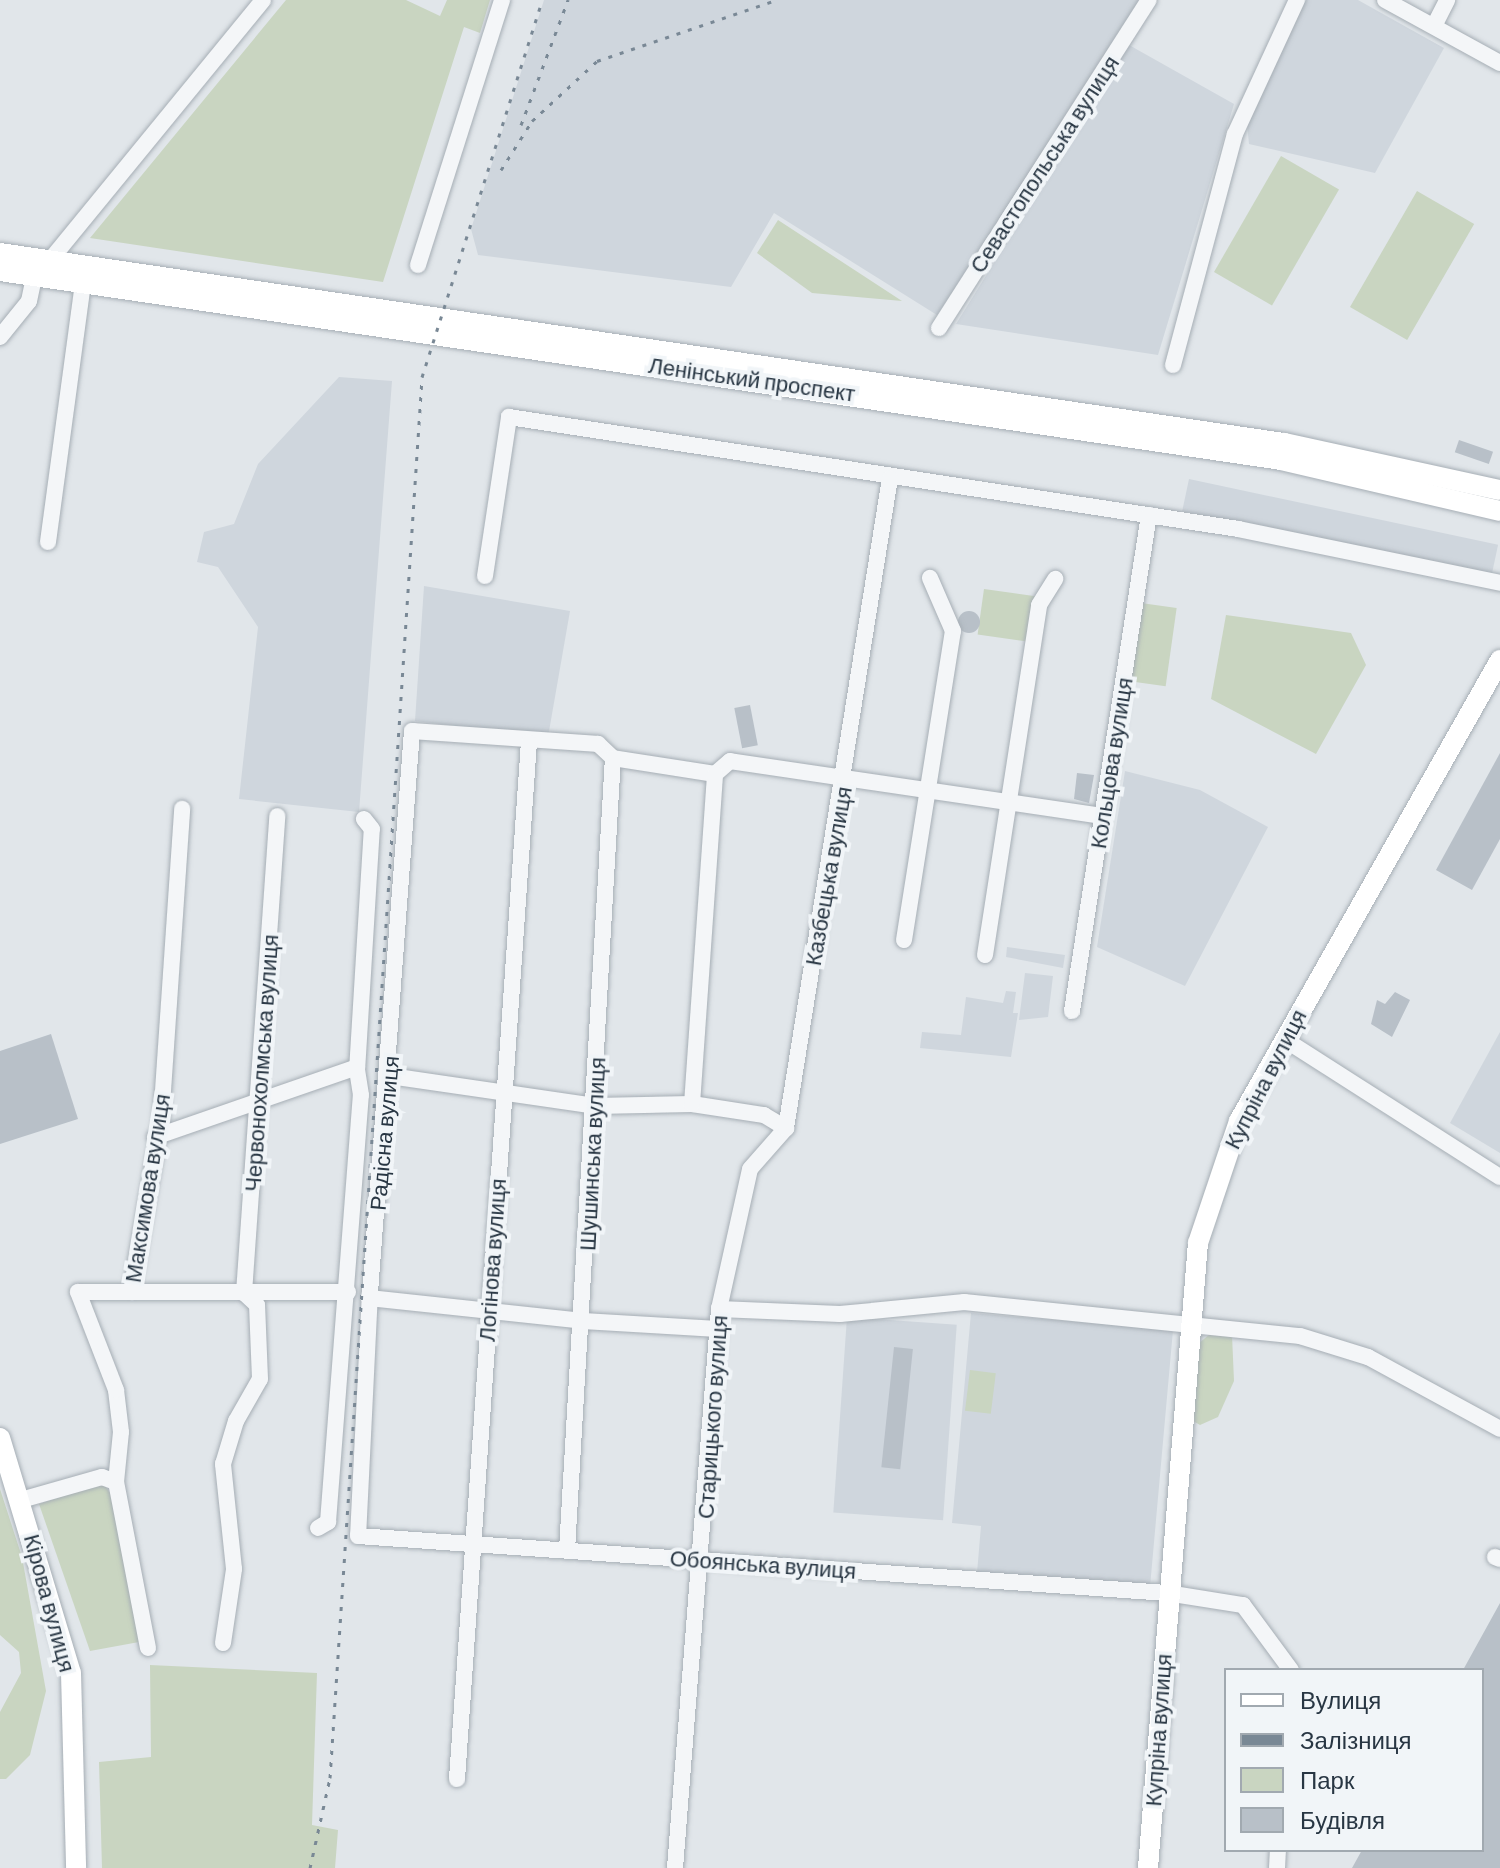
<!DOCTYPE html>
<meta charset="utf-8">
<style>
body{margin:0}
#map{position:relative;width:1500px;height:1868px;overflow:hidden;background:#e1e6ea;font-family:Barlow,sans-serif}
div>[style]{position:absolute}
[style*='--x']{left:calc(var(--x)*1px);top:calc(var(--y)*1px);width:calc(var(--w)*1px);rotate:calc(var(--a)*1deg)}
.built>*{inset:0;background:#cfd6dd;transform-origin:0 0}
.green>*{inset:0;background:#c9d5c1;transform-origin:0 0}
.building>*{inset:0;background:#b8c0c8;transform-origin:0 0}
.round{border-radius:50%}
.roads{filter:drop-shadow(0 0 2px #a6aeb5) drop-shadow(0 0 2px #a6aeb5)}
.minor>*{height:16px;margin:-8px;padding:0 8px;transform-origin:8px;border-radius:8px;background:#f4f6f8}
.major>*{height:20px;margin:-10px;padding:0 10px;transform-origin:10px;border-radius:10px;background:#fff}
.rail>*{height:3px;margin-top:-1.5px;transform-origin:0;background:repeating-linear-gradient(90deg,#798895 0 4px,transparent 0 12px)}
span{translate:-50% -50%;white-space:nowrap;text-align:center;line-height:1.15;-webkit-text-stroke:8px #f1f5f8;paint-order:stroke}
.street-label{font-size:22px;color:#283643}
.legend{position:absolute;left:1224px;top:1668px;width:260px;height:184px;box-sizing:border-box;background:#f1f5f8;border:2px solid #a1a9b0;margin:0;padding:10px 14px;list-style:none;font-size:24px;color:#283643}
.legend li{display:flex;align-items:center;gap:16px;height:40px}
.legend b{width:40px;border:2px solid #a1a9b0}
</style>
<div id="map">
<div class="built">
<div style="clip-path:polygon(544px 0,1148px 0,937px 315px,774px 213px,731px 287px,478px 255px,471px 229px)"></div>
<div style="clip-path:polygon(1305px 0,1358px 0,1444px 48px,1375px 173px,1249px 144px,1247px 124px)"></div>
<div style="clip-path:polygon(1129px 45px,1234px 104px,1158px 355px,956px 324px)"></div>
<div style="clip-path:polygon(339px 377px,392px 381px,359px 812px,239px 799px,258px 627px,218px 567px,197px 562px,204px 532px,234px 524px,258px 464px)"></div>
<div style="left:1189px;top:479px;width:316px;height:33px;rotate:12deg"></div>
<div style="clip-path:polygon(424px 586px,570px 611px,548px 737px,415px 721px)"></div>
<div style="clip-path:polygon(1125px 771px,1200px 790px,1268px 827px,1185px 986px,1097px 947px)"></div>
<div style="clip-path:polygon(1007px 947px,1065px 955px,1063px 968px,1006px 957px)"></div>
<div style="clip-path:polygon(1025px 973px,1053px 976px,1048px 1017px,1019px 1020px)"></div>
<div style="clip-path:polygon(1006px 991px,1016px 992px,1013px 1013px,1018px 1013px,1011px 1057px,920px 1048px,922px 1032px,961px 1035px,966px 997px,1003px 1003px)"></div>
<div style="clip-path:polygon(1500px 1032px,1500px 1153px,1450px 1123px)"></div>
<div style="clip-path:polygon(971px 1313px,1173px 1330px,1150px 1587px,977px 1573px,981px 1526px,952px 1523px)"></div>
<div style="left:847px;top:1317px;width:110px;height:196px;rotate:4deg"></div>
</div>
<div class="green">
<div style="clip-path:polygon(286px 0,406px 0,440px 16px,447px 0,490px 0,480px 33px,464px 27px,383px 282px,90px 238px)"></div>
<div style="left:1281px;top:156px;width:67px;height:134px;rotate:30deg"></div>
<div style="left:1417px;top:191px;width:66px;height:134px;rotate:30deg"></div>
<div style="clip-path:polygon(778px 220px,902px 301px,812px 293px,757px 253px)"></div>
<div style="left:984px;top:589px;width:52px;height:46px;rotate:8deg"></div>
<div style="left:1141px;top:603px;width:36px;height:79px;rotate:8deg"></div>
<div style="clip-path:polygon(1226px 615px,1351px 633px,1366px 665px,1316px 754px,1211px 699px)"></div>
<div style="clip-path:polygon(1215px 1330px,1232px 1335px,1234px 1381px,1218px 1417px,1200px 1425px,1193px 1421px,1199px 1343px)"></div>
<div style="left:970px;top:1370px;width:26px;height:41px;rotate:7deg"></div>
<div style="clip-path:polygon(103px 1483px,113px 1497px,139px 1642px,90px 1651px,39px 1504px)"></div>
<div style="clip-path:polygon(0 1489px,22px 1557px,46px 1691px,30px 1755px,6px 1779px,0 1779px,0 1712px,21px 1673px,19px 1652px,0 1635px)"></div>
<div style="clip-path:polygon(150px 1665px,317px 1673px,312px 1825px,338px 1830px,335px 1868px,102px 1868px,99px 1762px,151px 1757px)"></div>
</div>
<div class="building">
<div style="left:1459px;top:440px;width:36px;height:13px;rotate:19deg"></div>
<div class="round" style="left:958px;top:611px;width:22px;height:22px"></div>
<div style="left:750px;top:705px;width:41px;height:16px;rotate:79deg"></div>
<div style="clip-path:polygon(1500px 753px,1500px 839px,1472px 890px,1436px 870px)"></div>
<div style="clip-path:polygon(1077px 773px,1094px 775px,1089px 803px,1074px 799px)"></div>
<div style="clip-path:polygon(1395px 992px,1410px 1000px,1392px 1037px,1371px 1024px,1377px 1000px,1385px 1004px)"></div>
<div style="clip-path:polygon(51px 1034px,78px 1119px,0 1144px,0 1051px)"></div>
<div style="left:894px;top:1347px;width:19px;height:121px;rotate:6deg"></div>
<div style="clip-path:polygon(1500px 1603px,1500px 1868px,1352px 1868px,1362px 1850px,1482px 1850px,1482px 1670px,1463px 1670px)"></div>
</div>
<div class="roads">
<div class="minor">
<div style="--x:1385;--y:0;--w:131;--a:28.7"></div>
<div style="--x:1434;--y:26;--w:29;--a:-63"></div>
<div style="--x:52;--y:258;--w:333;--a:-50.7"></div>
<div style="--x:418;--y:265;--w:278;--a:-72.4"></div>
<div style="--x:939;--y:328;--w:389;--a:-57.4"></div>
<div style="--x:0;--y:337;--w:46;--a:-51.1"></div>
<div style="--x:29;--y:301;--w:24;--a:-78"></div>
<div style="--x:1173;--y:365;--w:239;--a:-75"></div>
<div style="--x:1235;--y:134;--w:148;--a:-65.2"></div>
<div style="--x:48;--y:542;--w:260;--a:-82.3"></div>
<div style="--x:485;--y:576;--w:161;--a:-81.4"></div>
<div style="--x:509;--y:417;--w:738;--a:8.73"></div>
<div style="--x:1238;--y:529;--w:268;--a:11.6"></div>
<div style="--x:1102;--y:816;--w:376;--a:-171.6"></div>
<div style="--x:730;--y:761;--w:20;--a:139"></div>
<div style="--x:715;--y:774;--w:103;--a:-171.1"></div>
<div style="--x:613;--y:758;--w:21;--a:-137"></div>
<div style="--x:598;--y:744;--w:186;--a:-176"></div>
<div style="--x:412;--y:731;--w:563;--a:94.28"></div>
<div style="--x:370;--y:1292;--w:244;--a:92.8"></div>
<div style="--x:358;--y:1536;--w:811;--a:4.03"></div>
<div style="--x:1167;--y:1593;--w:77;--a:9"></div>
<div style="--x:1243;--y:1605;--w:81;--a:53.6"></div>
<div style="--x:904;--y:940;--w:313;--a:-81"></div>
<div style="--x:953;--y:631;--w:58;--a:-113.5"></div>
<div style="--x:985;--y:955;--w:354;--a:-81.2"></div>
<div style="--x:1039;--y:605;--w:31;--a:-58"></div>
<div style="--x:1072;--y:1011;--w:502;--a:-81.18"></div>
<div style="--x:1284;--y:1039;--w:256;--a:32.6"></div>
<div style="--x:390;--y:1076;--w:207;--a:8.3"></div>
<div style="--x:595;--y:1106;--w:97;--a:-1.2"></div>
<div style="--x:692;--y:1104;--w:73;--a:8.7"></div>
<div style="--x:764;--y:1115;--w:26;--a:31"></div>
<div style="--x:692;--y:1104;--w:331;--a:-86"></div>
<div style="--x:155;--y:1137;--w:214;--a:-19.1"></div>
<div style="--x:131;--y:1292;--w:175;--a:-80.1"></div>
<div style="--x:161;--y:1120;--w:312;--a:-86.1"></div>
<div style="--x:370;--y:1292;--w:6;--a:99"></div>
<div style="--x:369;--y:1298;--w:215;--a:6.1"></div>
<div style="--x:583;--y:1321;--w:135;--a:3.4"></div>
<div style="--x:719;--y:1309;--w:121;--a:2.4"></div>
<div style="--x:840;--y:1314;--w:125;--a:-5.5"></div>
<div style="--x:964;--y:1302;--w:338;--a:5.8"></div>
<div style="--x:1300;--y:1336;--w:71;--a:17.2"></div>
<div style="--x:1368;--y:1357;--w:150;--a:28.6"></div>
<div style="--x:21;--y:1500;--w:84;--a:-15.9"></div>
<div style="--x:102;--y:1477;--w:15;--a:20"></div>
<div style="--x:318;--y:1528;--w:12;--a:-31"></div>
<div style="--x:328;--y:1522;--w:428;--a:-85.6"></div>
<div style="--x:361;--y:1095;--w:24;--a:-99"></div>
<div style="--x:357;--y:1071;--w:242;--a:-86.5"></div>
<div style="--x:372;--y:829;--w:13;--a:-129"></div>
<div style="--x:567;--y:1550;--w:793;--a:-86.68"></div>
<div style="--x:1495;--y:1557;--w:5;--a:22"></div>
<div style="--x:223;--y:1643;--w:75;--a:-81.5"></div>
<div style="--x:234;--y:1569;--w:106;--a:-96"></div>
<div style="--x:223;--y:1464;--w:45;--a:-73.2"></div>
<div style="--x:236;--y:1421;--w:48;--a:-60.3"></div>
<div style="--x:260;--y:1379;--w:74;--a:-92.3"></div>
<div style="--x:257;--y:1305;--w:18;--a:-137"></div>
<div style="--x:244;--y:1293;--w:478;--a:-86"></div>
<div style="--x:148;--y:1648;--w:169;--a:-100.9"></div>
<div style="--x:116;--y:1482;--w:50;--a:-84.3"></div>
<div style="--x:121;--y:1432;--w:42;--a:-96.8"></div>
<div style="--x:116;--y:1390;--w:105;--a:-111.2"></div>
<div style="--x:78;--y:1292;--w:270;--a:0"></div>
<div style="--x:457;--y:1779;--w:1039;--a:-86.03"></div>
<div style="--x:675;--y:1868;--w:561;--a:-85.5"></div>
<div style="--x:719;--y:1309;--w:143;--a:-77.5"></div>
<div style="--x:750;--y:1169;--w:55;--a:-48.7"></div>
<div style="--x:786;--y:1128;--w:658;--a:-80.91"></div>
<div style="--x:1277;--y:1868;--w:18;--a:-87"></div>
</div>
<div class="major">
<div style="--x:0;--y:253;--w:1298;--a:8.42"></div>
<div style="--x:1284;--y:443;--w:221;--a:12.3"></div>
<div style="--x:0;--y:271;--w:1295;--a:8.39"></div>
<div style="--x:1281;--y:460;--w:225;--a:13.1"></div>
<div style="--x:0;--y:1438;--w:245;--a:73.2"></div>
<div style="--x:71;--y:1673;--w:195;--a:88.5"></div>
<div style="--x:1148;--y:1868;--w:627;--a:-85.43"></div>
<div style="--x:1198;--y:1243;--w:129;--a:-71.4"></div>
<div style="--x:1239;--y:1121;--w:530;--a:-60.48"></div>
</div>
</div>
<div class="rail">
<div style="--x:521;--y:125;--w:134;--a:-69.4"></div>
<div style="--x:501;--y:170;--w:58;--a:-57.7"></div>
<div style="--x:532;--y:121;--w:88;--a:-42.7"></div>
<div style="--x:597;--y:61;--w:189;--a:-18.8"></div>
<div style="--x:310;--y:1868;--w:92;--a:-77.5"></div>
<div style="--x:330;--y:1778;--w:1404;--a:-86.24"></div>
<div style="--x:422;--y:377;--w:396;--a:-72.3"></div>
</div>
<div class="street-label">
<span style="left:1044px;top:164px;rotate:-57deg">Севастопольська вулиця</span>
<span style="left:752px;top:379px;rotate:8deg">Ленінський проспект</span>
<span style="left:1111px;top:763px;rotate:-81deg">Кольцова вулиця</span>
<span style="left:828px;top:876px;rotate:-80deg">Казбецька вулиця</span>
<span style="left:261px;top:1063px;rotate:-86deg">Червонохолмська вулиця</span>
<span style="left:1265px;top:1079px;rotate:-63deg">Купріна вулиця</span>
<span style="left:384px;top:1133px;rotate:-85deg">Радісна вулиця</span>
<span style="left:592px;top:1154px;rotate:-87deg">Шушинська вулиця</span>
<span style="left:147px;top:1188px;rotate:-81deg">Максимова вулиця</span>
<span style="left:492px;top:1260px;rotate:-86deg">Логінова вулиця</span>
<span style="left:712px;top:1417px;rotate:-86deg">Старицького вулиця</span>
<span style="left:763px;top:1564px;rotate:4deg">Обоянська вулиця</span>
<span style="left:50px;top:1603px;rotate:75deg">Кірова вулиця</span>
<span style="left:1158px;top:1730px;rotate:-86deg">Купріна вулиця</span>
</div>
<ul class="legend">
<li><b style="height:10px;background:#fff"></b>Вулиця</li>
<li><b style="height:10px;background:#798895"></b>Залізниця</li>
<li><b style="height:22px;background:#c9d5c1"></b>Парк</li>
<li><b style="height:22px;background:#b8c0c8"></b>Будівля</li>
</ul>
</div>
